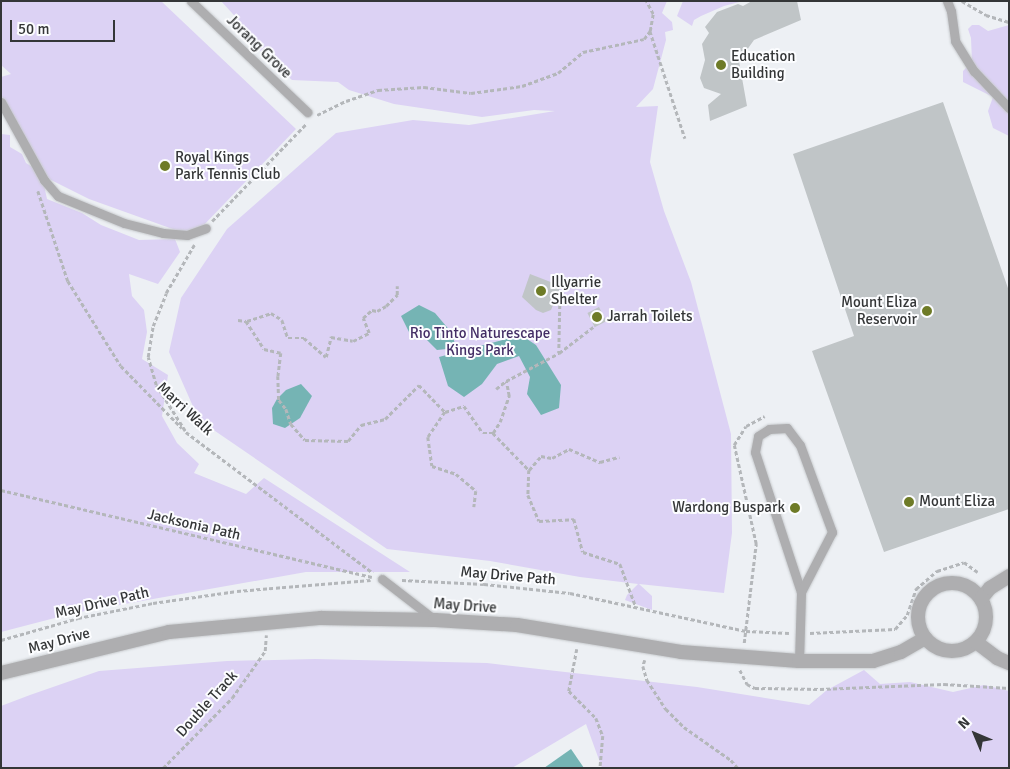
<!DOCTYPE html>
<style>
body{margin:0}
#map{position:relative;width:1010px;height:769px;overflow:hidden;background:#edf0f4;font-family:Signika,sans-serif}
div>[style]{position:absolute}
[style*='--x']{left:calc(var(--x)*1px);top:calc(var(--y)*1px);width:calc(var(--w)*1px);rotate:calc(var(--a)*1deg)}
.green>*{inset:0;background:#dcd2f4}
.water>*{inset:0;background:#75b4b4}
.building>*{inset:0;background:#c0c5c7;transform-origin:0 0}
.path>*{height:2.5px;margin-top:-1.25px;transform-origin:0;background:repeating-linear-gradient(90deg,#b4b7ba 0 4px,transparent 0 6.5px)}
.roads{filter:drop-shadow(0 0 1px #c8cbce) drop-shadow(0 0 1px #c8cbce)}
.service>*{height:9px;margin:-4.5px;padding:0 4.5px;transform-origin:4.5px;border-radius:4.5px;background:#aeaeb0}
.minor>*{height:14px;margin:-7px;padding:0 7px;transform-origin:7px;border-radius:7px;background:#aeaeb0}
.minor>.ring{margin:-7px;padding:0;box-sizing:content-box;background:none;border:14px solid #aeaeb0;border-radius:50%}
.dots>*{width:14px;height:14px;translate:-50% -50%;box-sizing:border-box;border:2px solid #fcfdff;border-radius:50%}
span{translate:-50% -50%;white-space:nowrap;text-align:center;line-height:1.15;-webkit-text-stroke:4px #fcfdff;paint-order:stroke}
.street-label{font-size:15px;color:#343637}
.poi-label{font-size:15px;color:#343637}
.left{translate:0 -50%;text-align:left}
.right{translate:-100% -50%;text-align:right}
.park-label{font-size:15px;color:#442e66}
.frame{position:absolute;inset:0;border:2px solid #343637;pointer-events:none}
.north{position:absolute;left:950px;top:709px;width:50px;height:50px;-webkit-text-stroke:4px #fcfdff;paint-order:stroke;rotate:315deg;font-size:14px;font-weight:700;line-height:20px;text-align:center;color:#343637}
.north::after{content:'';display:block;margin:auto;width:18px;height:22px;background:#343637;clip-path:polygon(50% 0,100% 100%,50% 72%,0 100%)}
.scale{position:absolute;left:10px;top:20px;width:105px;height:22px;box-sizing:border-box;border:2px solid #343637;border-top:0;padding-left:6px;font-size:15px;line-height:18px;white-space:nowrap;color:#343637;-webkit-text-stroke:4px #fcfdff;paint-order:stroke}
</style>
<div id="map">
<div class="green">
<div style="clip-path:polygon(1px 1px,161px 1px,296px 129px,201px 228px,181px 232px,89px 199px,47px 178px,1px 95px,1px 77px,11px 74px,1px 65px)"></div>
<div style="clip-path:polygon(221px 1px,667px 1px,662px 13px,672px 22px,673px 30px,665px 32px,666px 40px,653px 89px,636px 107px,658px 106px,650px 162px,664px 211px,691px 282px,731px 434px,732px 533px,724px 593px,639px 584px,652px 596px,652px 610px,625px 600px,627px 595px,638px 584px,580px 577px,490px 561px,387px 549px,199px 420px,169px 352px,181px 298px,227px 229px,336px 133px,413px 120px,469px 125px,555px 111px,534px 110px,482px 117px,394px 104px,349px 90px,338px 82px,292px 80px,262px 53px,242px 24px)"></div>
<div style="clip-path:polygon(683px 1px,743px 1px,724px 6px,701px 16px,694px 20px,692px 26px,677px 16px)"></div>
<div style="clip-path:polygon(972px 25px,979px 25px,988px 31px,1009px 25px,1009px 136px,993px 128px,988px 111px,993px 97px,963px 82px,963px 71px,972px 62px,971px 38px,968px 29px)"></div>
<div style="clip-path:polygon(1px 134px,10px 135px,10px 147px,22px 154px,26px 163px,34px 168px,44px 185px,47px 199px,82px 213px,101px 225px,139px 240px,175px 239px,180px 252px,158px 284px,129px 274px,132px 296px,144px 310px,147px 332px,142px 359px,168px 375px,162px 416px,177px 443px,199px 464px,194px 473px,246px 494px,264px 478px,410px 572px,306px 572px,74px 613px,1px 632px)"></div>
<div style="clip-path:polygon(315px 659px,487px 663px,697px 687px,809px 705px,827px 690px,864px 670px,880px 684px,910px 682px,953px 692px,984px 685px,1009px 691px,1009px 768px,602px 768px,586px 724px,512px 768px,1px 768px,1px 706px,30px 695px,99px 671px,227px 661px)"></div>
</div>
<div class="water">
<div style="clip-path:polygon(419px 305px,435px 313px,452px 333px,456px 348px,437px 350px,426px 339px,411px 336px,401px 316px)"></div>
<div style="clip-path:polygon(521px 335px,536px 345px,561px 385px,559px 408px,541px 415px,527px 394px,530px 377px,519px 356px,497px 364px,482px 384px,464px 397px,448px 386px,439px 357px)"></div>
<div style="clip-path:polygon(301px 384px,312px 396px,300px 418px,285px 428px,273px 424px,272px 408px,277px 399px,286px 390px)"></div>
<div style="clip-path:polygon(571px 749px,584px 768px,544px 768px)"></div>
</div>
<div class="building">
<div style="clip-path:polygon(752px 1px,797px 1px,801px 20px,754px 40px,739px 61px,747px 106px,710px 121px,708px 105px,721px 94px,704px 88px,700px 78px,705px 60px,702px 44px,709px 33px,705px 27px,717px 12px,738px 4px,743px 6px)"></div>
<div style="clip-path:polygon(943px 102px,1009px 291px,1009px 509px,884px 552px,812px 351px,854px 336px,793px 154px)"></div>
<div style="clip-path:polygon(530px 274px,561px 286px,551px 310px,543px 313px,536px 310px,522px 297px)"></div>
<div style="left:599px;top:307px;width:16px;height:13px;rotate:63deg"></div>
</div>
<div class="path">
<div style="--x:962;--y:1;--w:28;--a:30"></div>
<div style="--x:986;--y:15;--w:24;--a:17"></div>
<div style="--x:650;--y:31;--w:113;--a:71.9"></div>
<div style="--x:317;--y:115;--w:32;--a:-26"></div>
<div style="--x:346;--y:101;--w:34;--a:-19"></div>
<div style="--x:378;--y:90;--w:46;--a:-3.7"></div>
<div style="--x:424;--y:87;--w:47;--a:7.3"></div>
<div style="--x:471;--y:93;--w:51;--a:-7.8"></div>
<div style="--x:522;--y:86;--w:38;--a:-20"></div>
<div style="--x:558;--y:73;--w:33;--a:-40"></div>
<div style="--x:583;--y:52;--w:62;--a:-12"></div>
<div style="--x:644;--y:39;--w:10;--a:-53"></div>
<div style="--x:650;--y:31;--w:17;--a:-80"></div>
<div style="--x:653;--y:14;--w:15;--a:-118"></div>
<div style="--x:38;--y:191;--w:95;--a:71.6"></div>
<div style="--x:68;--y:281;--w:100;--a:58.1"></div>
<div style="--x:121;--y:366;--w:87;--a:45.5"></div>
<div style="--x:212;--y:221;--w:136;--a:-45.9"></div>
<div style="--x:555;--y:301;--w:6;--a:39"></div>
<div style="--x:560;--y:305;--w:48;--a:91.2"></div>
<div style="--x:238;--y:320;--w:8;--a:7"></div>
<div style="--x:246;--y:321;--w:33;--a:57"></div>
<div style="--x:264;--y:349;--w:17;--a:13"></div>
<div style="--x:281;--y:353;--w:23;--a:97"></div>
<div style="--x:278;--y:376;--w:24;--a:88"></div>
<div style="--x:279;--y:400;--w:11;--a:52"></div>
<div style="--x:286;--y:409;--w:16;--a:72"></div>
<div style="--x:291;--y:424;--w:21;--a:49"></div>
<div style="--x:305;--y:440;--w:43;--a:1.3"></div>
<div style="--x:348;--y:441;--w:21;--a:-51"></div>
<div style="--x:361;--y:425;--w:25;--a:-14"></div>
<div style="--x:385;--y:419;--w:48;--a:-45"></div>
<div style="--x:419;--y:385;--w:37;--a:46"></div>
<div style="--x:445;--y:412;--w:20;--a:-18"></div>
<div style="--x:464;--y:406;--w:33;--a:55"></div>
<div style="--x:483;--y:433;--w:10;--a:0"></div>
<div style="--x:493;--y:433;--w:52;--a:45.8"></div>
<div style="--x:529;--y:470;--w:25;--a:92"></div>
<div style="--x:528;--y:495;--w:28;--a:67"></div>
<div style="--x:539;--y:521;--w:35;--a:-3"></div>
<div style="--x:574;--y:519;--w:34;--a:75"></div>
<div style="--x:583;--y:552;--w:39;--a:18"></div>
<div style="--x:620;--y:564;--w:46;--a:69.6"></div>
<div style="--x:247;--y:321;--w:25;--a:-18"></div>
<div style="--x:271;--y:313;--w:13;--a:32"></div>
<div style="--x:282;--y:320;--w:19;--a:72"></div>
<div style="--x:288;--y:338;--w:16;--a:0"></div>
<div style="--x:304;--y:338;--w:29;--a:41"></div>
<div style="--x:326;--y:357;--w:21;--a:-76"></div>
<div style="--x:331;--y:337;--w:22;--a:10"></div>
<div style="--x:353;--y:341;--w:18;--a:-27"></div>
<div style="--x:369;--y:333;--w:16;--a:-112"></div>
<div style="--x:363;--y:318;--w:12;--a:-42"></div>
<div style="--x:372;--y:310;--w:5;--a:11"></div>
<div style="--x:377;--y:311;--w:10;--a:-29"></div>
<div style="--x:386;--y:306;--w:16;--a:-45"></div>
<div style="--x:397;--y:295;--w:9;--a:-90"></div>
<div style="--x:496;--y:389;--w:13;--a:-39"></div>
<div style="--x:445;--y:412;--w:30;--a:124"></div>
<div style="--x:428;--y:437;--w:29;--a:82"></div>
<div style="--x:432;--y:466;--w:25;--a:18"></div>
<div style="--x:456;--y:474;--w:26;--a:40"></div>
<div style="--x:476;--y:491;--w:16;--a:97"></div>
<div style="--x:185;--y:431;--w:54;--a:-122.2"></div>
<div style="--x:156;--y:385;--w:29;--a:-106"></div>
<div style="--x:148;--y:357;--w:31;--a:-81"></div>
<div style="--x:153;--y:326;--w:35;--a:-68"></div>
<div style="--x:166;--y:293;--w:56;--a:-59.7"></div>
<div style="--x:186;--y:432;--w:234;--a:37"></div>
<div style="--x:493;--y:433;--w:13;--a:-58"></div>
<div style="--x:500;--y:422;--w:28;--a:-71"></div>
<div style="--x:509;--y:396;--w:15;--a:-101"></div>
<div style="--x:506;--y:381;--w:60;--a:-27.8"></div>
<div style="--x:559;--y:353;--w:43;--a:-37.4"></div>
<div style="--x:529;--y:470;--w:18;--a:-49"></div>
<div style="--x:541;--y:456;--w:11;--a:10"></div>
<div style="--x:552;--y:458;--w:19;--a:-28"></div>
<div style="--x:569;--y:449;--w:34;--a:23"></div>
<div style="--x:600;--y:462;--w:20;--a:-15"></div>
<div style="--x:1;--y:490;--w:381;--a:13.2"></div>
<div style="--x:402;--y:580;--w:82;--a:2.8"></div>
<div style="--x:484;--y:584;--w:86;--a:6"></div>
<div style="--x:570;--y:593;--w:180;--a:12.2"></div>
<div style="--x:746;--y:631;--w:43;--a:2.7"></div>
<div style="--x:810;--y:633;--w:85;--a:-2.7"></div>
<div style="--x:895;--y:629;--w:18;--a:-49"></div>
<div style="--x:907;--y:615;--w:28;--a:-71"></div>
<div style="--x:916;--y:589;--w:28;--a:-41"></div>
<div style="--x:937;--y:571;--w:28;--a:-18"></div>
<div style="--x:964;--y:562;--w:17;--a:36"></div>
<div style="--x:1;--y:640;--w:80;--a:-15.9"></div>
<div style="--x:78;--y:618;--w:76;--a:-11.3"></div>
<div style="--x:153;--y:603;--w:85;--a:-8.1"></div>
<div style="--x:237;--y:591;--w:134;--a:-4.7"></div>
<div style="--x:744;--y:643;--w:100;--a:-83.1"></div>
<div style="--x:756;--y:544;--w:101;--a:-102.5"></div>
<div style="--x:734;--y:445;--w:22;--a:-58"></div>
<div style="--x:746;--y:426;--w:21;--a:-28"></div>
<div style="--x:577;--y:649;--w:43;--a:100.8"></div>
<div style="--x:569;--y:691;--w:38;--a:45"></div>
<div style="--x:596;--y:718;--w:19;--a:69"></div>
<div style="--x:603;--y:736;--w:32;--a:95"></div>
<div style="--x:645;--y:660;--w:6;--a:108"></div>
<div style="--x:643;--y:666;--w:15;--a:74"></div>
<div style="--x:647;--y:680;--w:35;--a:57"></div>
<div style="--x:666;--y:709;--w:25;--a:45"></div>
<div style="--x:684;--y:727;--w:57;--a:35.1"></div>
<div style="--x:731;--y:760;--w:11;--a:49"></div>
<div style="--x:740;--y:670;--w:16;--a:63"></div>
<div style="--x:747;--y:684;--w:9;--a:27"></div>
<div style="--x:755;--y:688;--w:65;--a:0.9"></div>
<div style="--x:820;--y:689;--w:124;--a:-2.3"></div>
<div style="--x:944;--y:684;--w:65;--a:3.5"></div>
<div style="--x:163;--y:768;--w:98;--a:-45.4"></div>
<div style="--x:232;--y:698;--w:57;--a:-54.9"></div>
<div style="--x:265;--y:651;--w:16;--a:-86"></div>
</div>
<div class="roads">
<div class="service">
<div style="--x:191;--y:1;--w:161;--a:43.7"></div>
<div style="--x:947;--y:1;--w:11;--a:68"></div>
<div style="--x:951;--y:11;--w:30;--a:82"></div>
<div style="--x:955;--y:41;--w:36;--a:58"></div>
<div style="--x:974;--y:71;--w:51;--a:46.6"></div>
<div style="--x:1;--y:102;--w:89;--a:61.1"></div>
<div style="--x:44;--y:180;--w:21;--a:49"></div>
<div style="--x:58;--y:196;--w:71;--a:22.2"></div>
<div style="--x:124;--y:223;--w:40;--a:14.4"></div>
<div style="--x:163;--y:233;--w:24;--a:5"></div>
<div style="--x:187;--y:235;--w:20;--a:-20"></div>
<div style="--x:382;--y:579;--w:67;--a:37.7"></div>
<div style="--x:799;--y:661;--w:69;--a:-88.3"></div>
<div style="--x:801;--y:592;--w:147;--a:-108.2"></div>
<div style="--x:755;--y:452;--w:16;--a:-79"></div>
<div style="--x:758;--y:436;--w:13;--a:-32"></div>
<div style="--x:769;--y:429;--w:18;--a:-3"></div>
<div style="--x:787;--y:428;--w:21;--a:53"></div>
<div style="--x:800;--y:445;--w:93;--a:69.8"></div>
<div style="--x:832;--y:532;--w:68;--a:117.3"></div>
</div>
<div class="minor">
<div class="ring" style="left:918px;top:583px;width:54px;height:54px"></div>
<div style="--x:981;--y:599;--w:14;--a:-51"></div>
<div style="--x:990;--y:588;--w:22;--a:-32"></div>
<div style="--x:976;--y:642;--w:26;--a:37"></div>
<div style="--x:997;--y:658;--w:13;--a:23"></div>
<div style="--x:1;--y:673;--w:173;--a:-13.7"></div>
<div style="--x:169;--y:632;--w:153;--a:-5.3"></div>
<div style="--x:321;--y:618;--w:114;--a:1"></div>
<div style="--x:435;--y:620;--w:82;--a:3.5"></div>
<div style="--x:517;--y:625;--w:166;--a:9.3"></div>
<div style="--x:681;--y:652;--w:118;--a:4.4"></div>
<div style="--x:799;--y:661;--w:74;--a:0"></div>
<div style="--x:873;--y:661;--w:29;--a:-18"></div>
<div style="--x:901;--y:652;--w:28;--a:-30"></div>
</div>
</div>
<div class="dots">
<div style="left:721px;top:65px;background:#6e7b27"></div>
<div style="left:165px;top:166px;background:#6e7b27"></div>
<div style="left:541px;top:291px;background:#6e7b27"></div>
<div style="left:927px;top:311px;background:#6e7b27"></div>
<div style="left:597px;top:317px;background:#6e7b27"></div>
<div style="left:909px;top:502px;background:#6e7b27"></div>
<div style="left:795px;top:508px;background:#6e7b27"></div>
</div>
<div class="street-label">
<span style="left:259px;top:47px;rotate:44deg">Jorang Grove</span>
<span style="left:185px;top:409px;rotate:43deg">Marri Walk</span>
<span style="left:194px;top:525px;rotate:13deg">Jacksonia Path</span>
<span style="left:508px;top:576px;rotate:5deg">May Drive Path</span>
<span style="left:102px;top:603px;rotate:-13deg">May Drive Path</span>
<span style="left:465px;top:606px;rotate:4deg">May Drive</span>
<span style="left:59px;top:641px;rotate:-15deg">May Drive</span>
<span style="left:207px;top:704px;rotate:-48deg">Double Track</span>
</div>
<div class="poi-label">
<span class="left" style="left:731px;top:65px">Education<br>Building</span>
<span class="left" style="left:175px;top:166px">Royal Kings<br>Park Tennis Club</span>
<span class="left" style="left:551px;top:291px">Illyarrie<br>Shelter</span>
<span class="right" style="left:917px;top:311px">Mount Eliza<br>Reservoir</span>
<span class="left" style="left:607px;top:317px">Jarrah Toilets</span>
<span class="left" style="left:919px;top:502px">Mount Eliza</span>
<span class="right" style="left:785px;top:508px">Wardong Buspark</span>
</div>
<div class="park-label">
<span style="left:480px;top:342px">Rio Tinto Naturescape<br>Kings Park</span>
</div>
<div class="frame"></div>
<div class="north">N</div>
<div class="scale">50 m</div>
</div>
